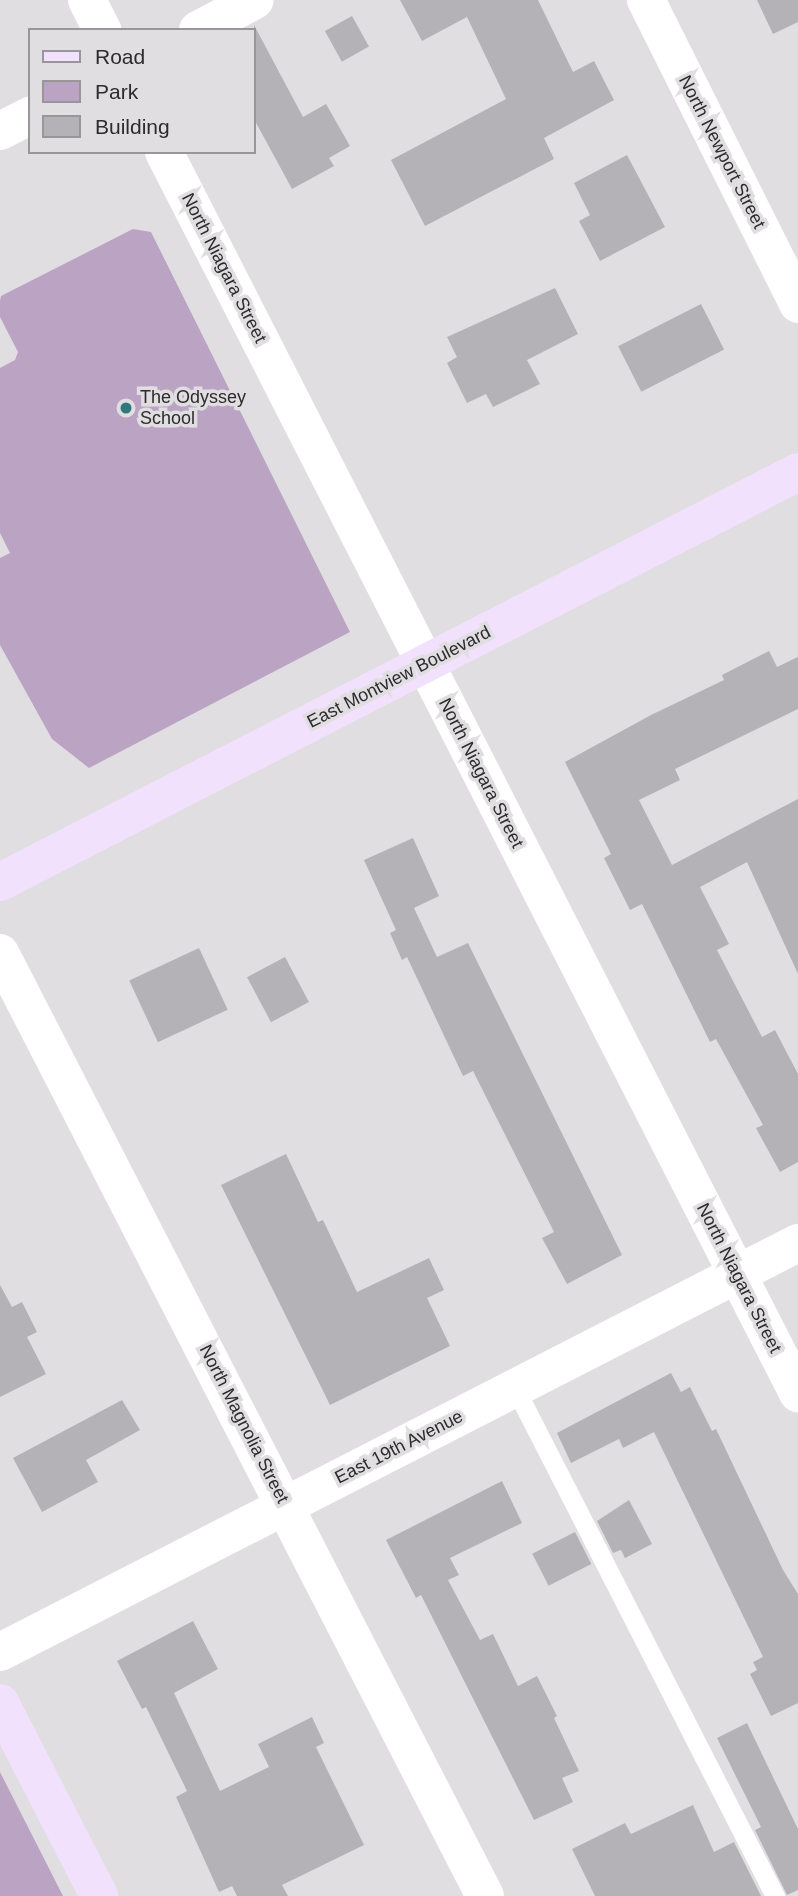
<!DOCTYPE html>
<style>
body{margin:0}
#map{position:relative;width:798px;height:1896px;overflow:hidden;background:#e1dee2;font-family:Arial,sans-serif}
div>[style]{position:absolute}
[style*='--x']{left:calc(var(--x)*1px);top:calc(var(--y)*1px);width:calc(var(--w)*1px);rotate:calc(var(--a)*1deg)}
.green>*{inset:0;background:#bba3c4}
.building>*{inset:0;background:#b5b2b7;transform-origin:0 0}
.lane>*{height:19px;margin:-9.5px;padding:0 9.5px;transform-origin:9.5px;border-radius:9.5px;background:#fff}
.street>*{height:38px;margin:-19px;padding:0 19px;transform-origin:19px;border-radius:19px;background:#fff}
.secondary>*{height:38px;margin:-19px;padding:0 19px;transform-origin:19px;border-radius:19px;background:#f2e1fd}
.dots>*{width:19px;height:19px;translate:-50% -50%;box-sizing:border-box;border:4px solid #e1dee2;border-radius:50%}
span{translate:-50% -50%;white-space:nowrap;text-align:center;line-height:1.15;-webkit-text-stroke:7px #e1dee2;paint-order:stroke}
.street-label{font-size:18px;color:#2c2b2d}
.poi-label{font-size:18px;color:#2c2b2d}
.left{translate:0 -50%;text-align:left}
.legend{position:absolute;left:28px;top:28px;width:228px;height:126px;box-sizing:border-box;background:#e1dee2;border:2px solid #99969a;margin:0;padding:9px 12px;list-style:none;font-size:21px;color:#2c2b2d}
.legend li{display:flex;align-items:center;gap:14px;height:35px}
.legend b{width:35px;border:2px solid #99969a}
</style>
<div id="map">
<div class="green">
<div style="clip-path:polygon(133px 229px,151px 232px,350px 632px,89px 768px,52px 739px,0 645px,0 558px,10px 553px,0 533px,0 368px,15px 360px,18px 352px,0 317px,0 301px,1px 296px)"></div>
<div style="clip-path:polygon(0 1772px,63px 1896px,0 1896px)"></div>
</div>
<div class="building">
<div style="clip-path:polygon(400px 0,538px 0,573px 72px,594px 61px,614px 100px,544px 138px,554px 159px,425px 226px,391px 160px,506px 99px,467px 17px,422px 41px)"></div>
<div style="clip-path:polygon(757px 0,798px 0,798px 22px,773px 34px)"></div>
<div style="left:352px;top:16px;width:35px;height:31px;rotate:61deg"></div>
<div style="clip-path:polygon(254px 25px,303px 117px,326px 104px,350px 146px,329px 158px,334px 166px,292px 189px,254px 119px)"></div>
<div style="clip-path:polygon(627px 155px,665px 227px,600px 261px,579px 221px,590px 215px,574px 183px)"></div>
<div style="clip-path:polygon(555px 288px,578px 334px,527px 360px,540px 384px,493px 407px,486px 394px,467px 403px,447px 363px,457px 357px,447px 337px)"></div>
<div style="left:701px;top:304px;width:51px;height:93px;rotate:63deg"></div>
<div style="clip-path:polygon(769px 651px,777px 667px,798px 657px,798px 709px,675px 769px,680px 780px,639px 800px,672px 865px,798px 799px,798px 974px,747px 862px,700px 887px,729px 944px,717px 950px,762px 1037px,775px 1030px,798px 1074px,798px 1162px,780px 1172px,756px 1128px,763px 1125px,716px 1039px,710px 1042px,642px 904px,630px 910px,604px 858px,611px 854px,565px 762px,651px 715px,724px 680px,722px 675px)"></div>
<div style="clip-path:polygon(413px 838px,439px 896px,414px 908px,437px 957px,468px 943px,622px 1255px,567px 1284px,542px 1238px,554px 1232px,473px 1071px,463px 1076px,407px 957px,402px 960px,390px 933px,396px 930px,364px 860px)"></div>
<div style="left:199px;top:948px;width:68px;height:77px;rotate:65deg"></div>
<div style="left:285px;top:957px;width:51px;height:43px;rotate:62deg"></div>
<div style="clip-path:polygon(286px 1154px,318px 1222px,323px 1220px,357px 1292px,429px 1258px,444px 1290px,427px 1298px,450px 1346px,330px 1405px,221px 1185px)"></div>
<div style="clip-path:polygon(0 1285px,12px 1307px,22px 1302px,37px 1332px,27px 1337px,46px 1374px,0 1397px)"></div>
<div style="clip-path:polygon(671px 1373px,681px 1392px,690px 1387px,712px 1431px,716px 1429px,783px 1570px,798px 1594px,798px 1703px,771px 1716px,750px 1674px,757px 1670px,753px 1662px,763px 1657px,654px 1432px,623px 1448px,619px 1439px,571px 1463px,557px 1433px)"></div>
<div style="clip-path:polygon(122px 1400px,140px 1430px,86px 1460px,98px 1482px,42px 1512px,13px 1458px)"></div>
<div style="clip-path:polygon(502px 1481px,522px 1523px,450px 1558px,459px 1575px,448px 1580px,480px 1640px,493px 1634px,518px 1686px,537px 1676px,557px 1716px,554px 1718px,579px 1771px,562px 1778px,573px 1802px,534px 1820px,421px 1595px,416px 1598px,386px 1540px)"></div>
<div style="clip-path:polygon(629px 1500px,652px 1544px,625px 1558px,621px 1550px,613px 1553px,597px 1521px)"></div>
<div style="left:575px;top:1532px;width:36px;height:48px;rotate:63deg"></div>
<div style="clip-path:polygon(193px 1621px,218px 1669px,174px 1693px,220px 1791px,269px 1767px,258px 1744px,312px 1717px,324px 1743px,316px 1747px,364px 1845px,282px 1885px,288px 1896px,237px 1896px,232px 1886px,219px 1892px,176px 1797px,187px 1791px,146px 1707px,142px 1709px,117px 1661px)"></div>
<div style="clip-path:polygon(747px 1723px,798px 1829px,798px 1890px,787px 1895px,755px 1830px,761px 1827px,717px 1738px)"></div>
<div style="clip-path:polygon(693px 1805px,714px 1852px,734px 1842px,761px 1896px,595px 1896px,572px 1849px,625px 1823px,631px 1834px)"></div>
</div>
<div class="lane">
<div style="--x:515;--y:1388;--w:571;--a:62.9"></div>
</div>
<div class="street">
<div style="--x:87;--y:0;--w:34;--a:63"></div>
<div style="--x:646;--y:0;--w:340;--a:63.4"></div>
<div style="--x:198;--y:30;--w:64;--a:-27.8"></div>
<div style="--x:0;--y:131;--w:34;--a:-27"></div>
<div style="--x:164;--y:152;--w:1394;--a:62.94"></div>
<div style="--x:0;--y:953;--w:1060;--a:62.78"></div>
<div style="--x:0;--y:1652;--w:897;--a:-27.14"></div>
</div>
<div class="secondary">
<div style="--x:0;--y:882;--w:897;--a:-27.19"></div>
<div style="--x:0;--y:1703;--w:217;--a:62.8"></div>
</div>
<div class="dots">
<div style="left:126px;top:408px;background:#2f797d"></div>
</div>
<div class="street-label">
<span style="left:722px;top:152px;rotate:63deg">North Newport Street</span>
<span style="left:224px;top:268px;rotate:63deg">North Niagara Street</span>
<span style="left:399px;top:677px;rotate:-27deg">East Montview Boulevard</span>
<span style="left:481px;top:773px;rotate:63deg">North Niagara Street</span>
<span style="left:739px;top:1278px;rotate:63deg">North Niagara Street</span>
<span style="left:244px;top:1424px;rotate:63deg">North Magnolia Street</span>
<span style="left:399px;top:1447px;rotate:-27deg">East 19th Avenue</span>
</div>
<div class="poi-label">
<span class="left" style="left:140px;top:408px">The Odyssey<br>School</span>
</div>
<ul class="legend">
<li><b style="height:9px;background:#f2e1fd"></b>Road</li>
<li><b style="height:19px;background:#bba3c4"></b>Park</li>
<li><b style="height:19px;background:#b5b2b7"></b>Building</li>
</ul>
</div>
